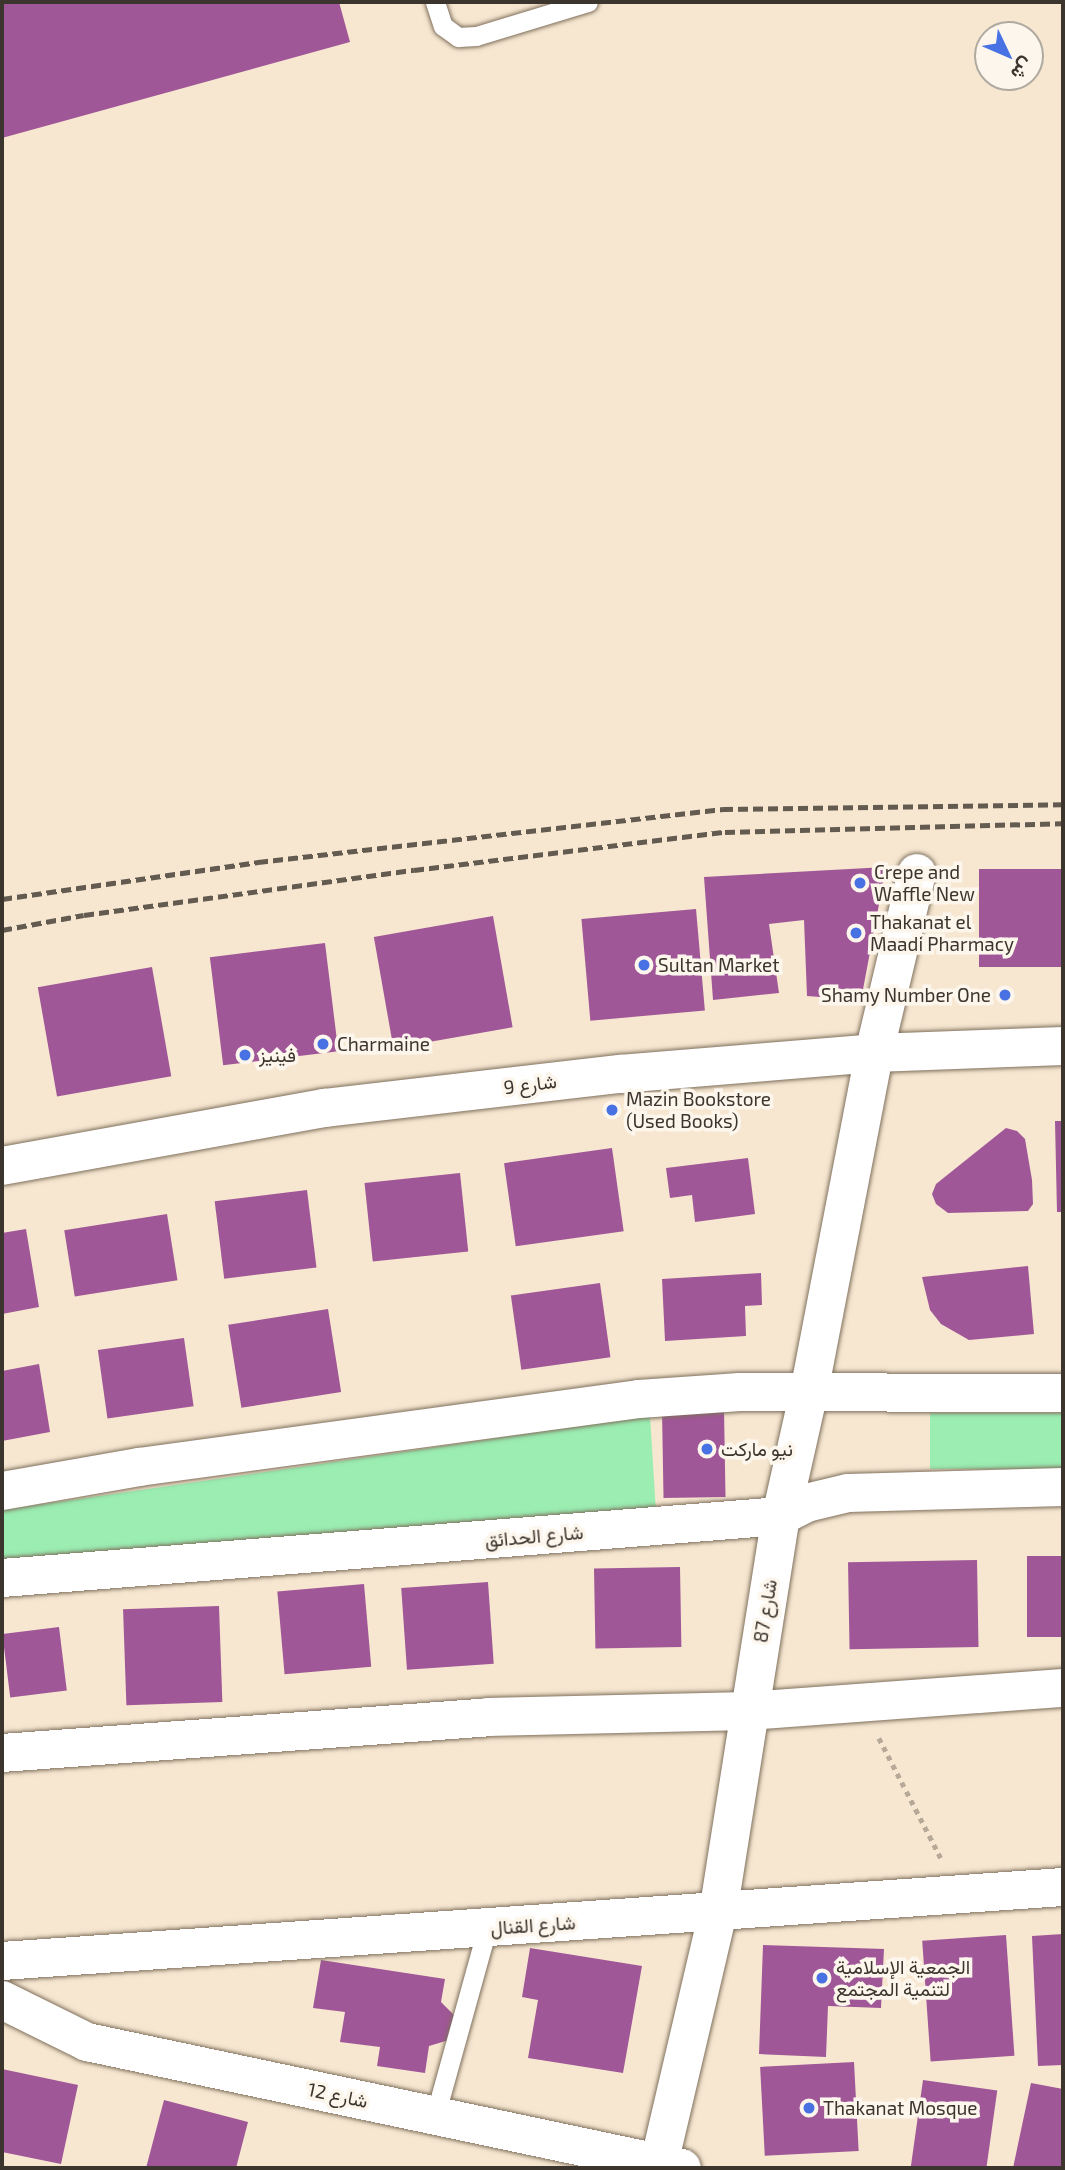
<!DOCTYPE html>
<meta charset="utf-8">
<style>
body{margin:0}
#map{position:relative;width:1065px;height:2170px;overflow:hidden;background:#f7e7d1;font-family:"Exo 2",Vazirmatn,sans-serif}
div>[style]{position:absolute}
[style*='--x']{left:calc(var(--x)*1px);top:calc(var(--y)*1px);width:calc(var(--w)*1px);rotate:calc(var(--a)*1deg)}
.green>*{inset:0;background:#9bedb2;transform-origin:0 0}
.building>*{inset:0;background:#a05797;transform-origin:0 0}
.path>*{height:4.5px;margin-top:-2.25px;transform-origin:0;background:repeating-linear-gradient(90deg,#b6a998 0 5px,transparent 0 10px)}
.roads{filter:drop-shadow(0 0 2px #7f705d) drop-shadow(0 0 2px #7f705d)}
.lane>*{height:19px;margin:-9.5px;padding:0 9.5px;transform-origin:9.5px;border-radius:9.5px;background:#fff}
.street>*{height:38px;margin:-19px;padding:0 19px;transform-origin:19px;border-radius:19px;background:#fff}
.rail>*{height:5px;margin-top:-2.5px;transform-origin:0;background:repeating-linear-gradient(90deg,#645b50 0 10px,transparent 0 15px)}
.dots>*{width:19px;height:19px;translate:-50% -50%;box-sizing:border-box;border:4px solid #fcf6ed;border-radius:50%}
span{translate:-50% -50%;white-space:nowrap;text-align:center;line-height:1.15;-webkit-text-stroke:7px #fcf6ed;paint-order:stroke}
.poi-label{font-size:19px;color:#3c352d}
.left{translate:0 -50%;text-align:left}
.right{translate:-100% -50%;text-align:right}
.street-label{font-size:19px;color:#3c352d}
.frame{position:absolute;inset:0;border:4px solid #3c352d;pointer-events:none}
.north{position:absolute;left:974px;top:21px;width:70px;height:70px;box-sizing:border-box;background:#fcf6ed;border:2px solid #afa9a0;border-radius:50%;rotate:134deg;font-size:19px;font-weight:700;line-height:28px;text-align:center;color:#3c352d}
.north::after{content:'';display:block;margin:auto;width:24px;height:32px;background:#4871e4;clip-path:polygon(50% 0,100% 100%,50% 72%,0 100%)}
</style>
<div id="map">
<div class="green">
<div style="left:1063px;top:1413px;width:56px;height:133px;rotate:90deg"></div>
<div style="clip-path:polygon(650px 1416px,656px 1512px,2px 1561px,2px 1510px)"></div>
</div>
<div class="building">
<div style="clip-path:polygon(2px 2px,339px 2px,350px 42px,2px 138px)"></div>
<div style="clip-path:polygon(886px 867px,861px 1000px,807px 996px,804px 920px,769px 924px,779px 993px,713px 1000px,704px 877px)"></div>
<div style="left:1063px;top:869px;width:98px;height:84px;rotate:90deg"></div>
<div style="left:696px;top:909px;width:102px;height:115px;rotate:85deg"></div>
<div style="left:493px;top:916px;width:113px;height:121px;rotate:80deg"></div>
<div style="left:325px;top:943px;width:109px;height:116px;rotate:83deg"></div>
<div style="left:152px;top:967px;width:111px;height:116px;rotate:80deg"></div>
<div style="clip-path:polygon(1055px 1121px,1063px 1121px,1063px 1212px,1057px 1212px)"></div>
<div style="clip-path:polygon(1006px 1128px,1017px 1131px,1025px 1139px,1032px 1180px,1033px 1204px,1028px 1211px,948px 1213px,936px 1204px,932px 1194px,936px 1184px)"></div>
<div style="left:612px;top:1148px;width:84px;height:109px;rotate:82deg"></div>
<div style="clip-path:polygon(748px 1158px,755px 1214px,695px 1222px,692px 1195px,670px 1198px,666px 1168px)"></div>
<div style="left:460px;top:1173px;width:79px;height:96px;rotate:84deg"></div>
<div style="left:307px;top:1190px;width:78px;height:93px;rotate:83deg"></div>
<div style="left:167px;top:1214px;width:67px;height:104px;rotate:81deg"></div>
<div style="clip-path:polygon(26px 1229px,39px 1307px,2px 1314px,2px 1233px)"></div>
<div style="clip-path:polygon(1028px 1266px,1034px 1334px,969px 1340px,941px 1324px,930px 1310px,922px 1277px)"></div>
<div style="clip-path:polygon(761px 1273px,762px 1305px,745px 1306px,746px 1336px,665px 1341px,662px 1279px)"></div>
<div style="left:600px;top:1283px;width:75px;height:90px;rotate:82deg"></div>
<div style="left:328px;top:1309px;width:84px;height:101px;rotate:81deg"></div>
<div style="left:184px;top:1338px;width:69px;height:87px;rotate:82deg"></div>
<div style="clip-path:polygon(39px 1364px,50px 1432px,2px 1441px,2px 1371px)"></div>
<div style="left:724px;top:1410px;width:87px;height:62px;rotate:89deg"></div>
<div style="left:1063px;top:1556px;width:81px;height:36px;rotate:90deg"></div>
<div style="left:977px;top:1560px;width:87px;height:129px;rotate:89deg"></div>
<div style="left:680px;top:1567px;width:80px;height:86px;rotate:89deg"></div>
<div style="left:488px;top:1582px;width:82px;height:87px;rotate:86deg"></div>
<div style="left:364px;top:1584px;width:83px;height:87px;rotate:85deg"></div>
<div style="left:219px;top:1606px;width:96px;height:96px;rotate:88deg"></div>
<div style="left:59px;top:1627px;width:64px;height:57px;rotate:83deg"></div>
<div style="clip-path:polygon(1063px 1934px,1063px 2065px,1038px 2066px,1032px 1936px)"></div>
<div style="left:1006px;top:1935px;width:121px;height:84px;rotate:86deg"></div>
<div style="clip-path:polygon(763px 1945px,884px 1949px,881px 2008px,828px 2006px,826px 2057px,759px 2054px)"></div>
<div style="clip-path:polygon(530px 1948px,642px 1966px,623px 2073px,528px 2058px,538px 2000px,522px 1997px)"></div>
<div style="clip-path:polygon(321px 1960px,445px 1979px,441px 2002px,456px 2017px,449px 2040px,429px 2046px,425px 2073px,377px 2066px,380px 2047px,340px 2042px,345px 2012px,313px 2008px)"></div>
<div style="left:854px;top:2062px;width:89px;height:94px;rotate:87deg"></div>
<div style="clip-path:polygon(2px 2069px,78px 2085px,61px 2164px,2px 2152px)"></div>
<div style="left:923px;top:2080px;width:75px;height:89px;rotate:8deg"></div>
<div style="clip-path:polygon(1031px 2083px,1063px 2089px,1063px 2168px,1013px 2168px)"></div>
<div style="clip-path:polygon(164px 2100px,248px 2122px,236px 2168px,146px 2168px)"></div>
</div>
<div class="path">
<div style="--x:879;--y:1738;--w:135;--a:62.7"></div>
</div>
<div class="roads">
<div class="lane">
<div style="--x:435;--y:2;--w:25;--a:72"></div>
<div style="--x:443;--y:26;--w:19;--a:36"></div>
<div style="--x:458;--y:37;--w:18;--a:-3"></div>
<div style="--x:476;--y:36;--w:117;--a:-16.9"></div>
<div style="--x:435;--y:2116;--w:195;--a:-74.5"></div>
</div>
<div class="street">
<div style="--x:2;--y:1166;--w:328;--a:-10.2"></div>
<div style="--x:325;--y:1108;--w:297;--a:-6.6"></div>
<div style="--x:620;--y:1074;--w:255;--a:-4.7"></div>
<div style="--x:874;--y:1053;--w:189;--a:-2.1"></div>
<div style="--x:2;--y:1491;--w:139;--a:-9.9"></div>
<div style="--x:139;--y:1467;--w:505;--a:-7.74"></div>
<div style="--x:639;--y:1399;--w:101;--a:-4"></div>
<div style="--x:740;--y:1392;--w:323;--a:0.2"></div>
<div style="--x:2;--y:1578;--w:781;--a:-4.55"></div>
<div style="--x:781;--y:1516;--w:28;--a:-27"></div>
<div style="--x:806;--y:1503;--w:43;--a:-13.4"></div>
<div style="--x:848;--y:1493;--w:215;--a:-1.6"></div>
<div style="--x:2;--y:1753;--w:486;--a:-4.2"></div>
<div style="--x:487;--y:1717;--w:261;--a:-1.3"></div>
<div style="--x:748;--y:1711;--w:316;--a:-4.2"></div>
<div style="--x:2;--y:1961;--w:1064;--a:-3.99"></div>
<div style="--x:2;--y:2000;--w:95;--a:26.3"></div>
<div style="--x:87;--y:2042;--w:608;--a:11.96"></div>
<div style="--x:658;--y:2168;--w:262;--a:-76.8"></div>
<div style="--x:718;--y:1913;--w:402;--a:-81"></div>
<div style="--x:781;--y:1516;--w:127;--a:-77.3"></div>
<div style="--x:809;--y:1392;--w:345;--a:-79.1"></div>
<div style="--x:874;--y:1053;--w:185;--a:-76.6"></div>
</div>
</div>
<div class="rail">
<div style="--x:2;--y:899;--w:259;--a:-8.2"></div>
<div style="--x:258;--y:862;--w:468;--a:-6.5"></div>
<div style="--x:723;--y:809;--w:340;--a:-0.8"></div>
<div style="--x:2;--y:930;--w:83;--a:-10.4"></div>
<div style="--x:84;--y:915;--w:333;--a:-7.8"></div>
<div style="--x:414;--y:870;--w:313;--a:-7"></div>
<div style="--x:725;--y:832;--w:338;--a:-1.5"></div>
</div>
<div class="dots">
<div style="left:860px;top:883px;background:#4871e4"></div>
<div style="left:856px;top:933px;background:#4871e4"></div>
<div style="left:644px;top:965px;background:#4871e4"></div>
<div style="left:1005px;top:995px;background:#4871e4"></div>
<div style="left:323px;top:1044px;background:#4871e4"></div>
<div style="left:245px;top:1055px;background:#4871e4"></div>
<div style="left:612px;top:1110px;background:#4871e4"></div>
<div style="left:707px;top:1449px;background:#4871e4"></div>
<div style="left:822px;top:1978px;background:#4871e4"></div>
<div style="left:809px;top:2108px;background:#4871e4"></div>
</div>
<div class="poi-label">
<span class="left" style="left:874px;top:883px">Crepe and<br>Waffle New</span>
<span class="left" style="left:870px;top:933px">Thakanat el<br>Maadi Pharmacy</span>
<span class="left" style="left:658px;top:965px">Sultan Market</span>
<span class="right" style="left:991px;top:995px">Shamy Number One</span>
<span class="left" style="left:337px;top:1044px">Charmaine</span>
<span class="left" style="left:259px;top:1055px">فينيز</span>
<span class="left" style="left:626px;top:1110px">Mazin Bookstore<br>(Used Books)</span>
<span class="left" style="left:721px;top:1449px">نيو ماركت</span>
<span class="left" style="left:836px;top:1978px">الجمعية الإسلامية<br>لتنمية المجتمع</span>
<span class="left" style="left:823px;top:2108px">Thakanat Mosque</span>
</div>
<div class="street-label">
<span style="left:530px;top:1084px;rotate:-7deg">شارع 9</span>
<span style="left:534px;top:1536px;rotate:-5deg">شارع الحدائق</span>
<span style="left:765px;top:1611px;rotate:-81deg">شارع 87</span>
<span style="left:533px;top:1925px;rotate:-4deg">شارع القنال</span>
<span style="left:338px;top:2095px;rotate:12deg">شارع 12</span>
</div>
<div class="frame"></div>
<div class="north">ش</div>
</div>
